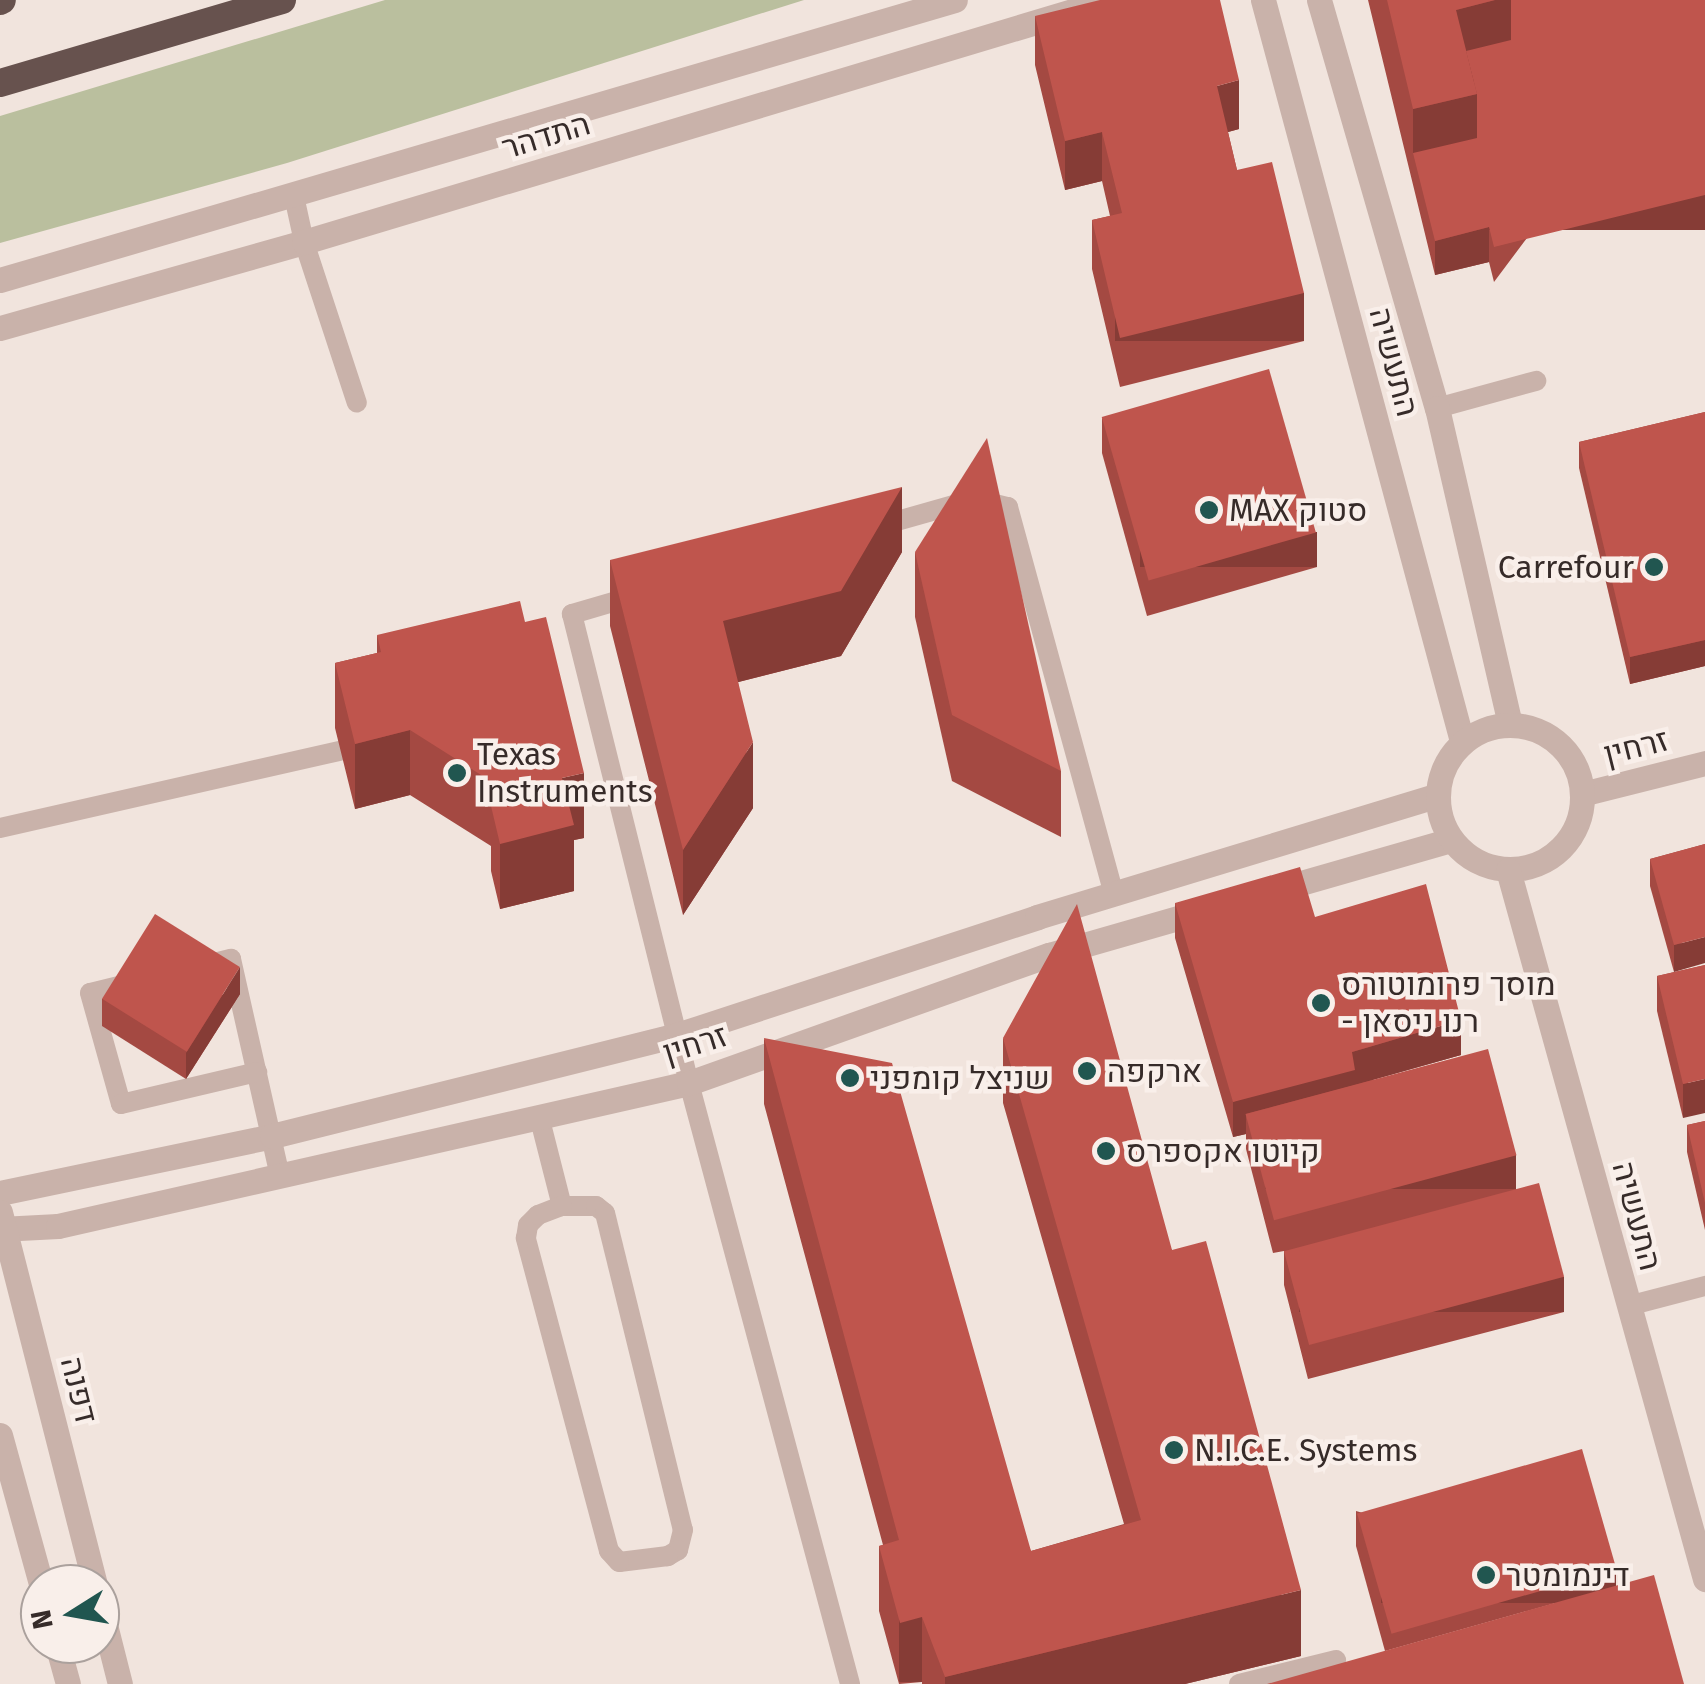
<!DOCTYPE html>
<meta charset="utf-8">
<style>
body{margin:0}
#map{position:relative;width:1705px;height:1684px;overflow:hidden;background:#f1e4dd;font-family:"Fira Sans",Heebo,sans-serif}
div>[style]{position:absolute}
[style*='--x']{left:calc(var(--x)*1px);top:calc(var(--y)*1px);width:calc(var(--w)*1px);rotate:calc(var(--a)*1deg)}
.green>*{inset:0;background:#babf9e}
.service>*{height:20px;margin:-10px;padding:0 10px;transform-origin:10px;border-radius:10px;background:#c9b2aa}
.minor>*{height:25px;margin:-12.5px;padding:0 12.5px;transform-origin:12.5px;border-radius:12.5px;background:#c9b2aa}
.tertiary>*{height:25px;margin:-12.5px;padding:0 12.5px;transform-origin:12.5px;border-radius:12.5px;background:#c9b2aa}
.tertiary>.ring{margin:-12.5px;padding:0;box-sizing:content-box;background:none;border:25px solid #c9b2aa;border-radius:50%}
.trunk>*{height:28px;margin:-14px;padding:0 14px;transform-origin:14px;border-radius:14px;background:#67524e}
.wall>*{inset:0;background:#a44942}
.shaded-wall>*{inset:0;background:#863c36;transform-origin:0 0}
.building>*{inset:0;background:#bf554d;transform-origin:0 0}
.dots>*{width:28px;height:28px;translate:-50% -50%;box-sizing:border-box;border:5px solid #f9efea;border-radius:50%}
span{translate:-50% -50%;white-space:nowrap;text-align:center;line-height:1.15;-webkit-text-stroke:9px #f9efea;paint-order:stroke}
.street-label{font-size:32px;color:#362b29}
.poi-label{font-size:32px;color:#362b29}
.left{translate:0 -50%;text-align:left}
.right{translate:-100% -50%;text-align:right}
.north{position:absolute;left:20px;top:1564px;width:100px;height:100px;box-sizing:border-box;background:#f9efea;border:2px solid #aba19d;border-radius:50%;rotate:259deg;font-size:28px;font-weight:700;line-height:40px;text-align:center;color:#362b29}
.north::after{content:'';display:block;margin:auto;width:35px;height:45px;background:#215650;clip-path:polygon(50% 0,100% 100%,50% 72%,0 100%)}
</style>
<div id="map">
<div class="green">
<div style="clip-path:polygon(385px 0,804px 0,287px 163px,0 243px,0 116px)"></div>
</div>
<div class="service">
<div style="--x:294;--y:196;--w:47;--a:77.7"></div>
<div style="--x:304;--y:242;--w:169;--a:71.8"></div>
<div style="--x:1437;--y:408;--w:103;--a:-15.3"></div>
<div style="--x:876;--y:527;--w:103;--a:-15.8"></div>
<div style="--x:975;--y:499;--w:34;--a:14"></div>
<div style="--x:1008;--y:507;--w:401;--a:74.7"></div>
<div style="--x:637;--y:595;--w:68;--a:163.7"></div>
<div style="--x:572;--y:614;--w:483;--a:76"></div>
<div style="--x:689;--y:1083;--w:622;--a:75"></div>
<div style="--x:0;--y:828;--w:349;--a:-12.8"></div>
<div style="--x:202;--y:966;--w:30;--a:-14"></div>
<div style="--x:231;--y:959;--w:222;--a:77.3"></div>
<div style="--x:135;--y:982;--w:46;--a:166.3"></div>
<div style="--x:90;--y:993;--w:115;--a:74.4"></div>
<div style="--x:121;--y:1104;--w:140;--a:-13.2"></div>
<div style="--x:539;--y:1116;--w:93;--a:75.7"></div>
<div style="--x:562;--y:1206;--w:34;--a:0"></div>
<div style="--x:596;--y:1206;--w:11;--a:38"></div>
<div style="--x:605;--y:1213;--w:326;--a:76.2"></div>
<div style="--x:683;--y:1530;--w:21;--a:104"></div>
<div style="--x:678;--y:1550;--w:12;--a:149"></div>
<div style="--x:668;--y:1556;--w:49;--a:173"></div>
<div style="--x:619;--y:1562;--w:15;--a:-132"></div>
<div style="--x:609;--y:1551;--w:324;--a:-104.9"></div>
<div style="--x:526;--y:1238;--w:13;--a:-81"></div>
<div style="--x:528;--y:1225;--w:14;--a:-45"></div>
<div style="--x:538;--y:1215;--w:26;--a:-21"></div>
<div style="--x:1628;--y:1306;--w:80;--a:-14.6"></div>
<div style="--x:1239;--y:1684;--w:100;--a:-13.9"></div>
</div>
<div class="minor">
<div style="--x:1582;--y:794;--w:127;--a:-14.1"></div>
<div style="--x:1273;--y:891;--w:185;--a:-16"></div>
<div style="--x:0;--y:1193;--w:278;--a:-11.8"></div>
<div style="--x:272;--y:1136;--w:417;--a:-14"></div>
<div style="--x:677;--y:1035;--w:379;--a:-18.1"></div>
<div style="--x:1037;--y:917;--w:417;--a:-16.9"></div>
<div style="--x:0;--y:1229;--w:58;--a:-3"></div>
<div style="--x:58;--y:1226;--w:647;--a:-12.77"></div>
<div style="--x:689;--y:1083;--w:382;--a:-19.6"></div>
<div style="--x:1049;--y:955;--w:163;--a:-16"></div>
</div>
<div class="tertiary">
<div style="--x:1263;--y:0;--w:767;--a:74.97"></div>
<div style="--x:1319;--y:0;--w:425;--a:73.9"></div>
<div style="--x:1437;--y:408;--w:323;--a:77"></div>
<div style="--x:0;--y:280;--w:995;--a:-16.34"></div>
<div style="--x:0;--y:328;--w:316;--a:-15.8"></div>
<div style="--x:304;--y:242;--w:841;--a:-16.73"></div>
<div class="ring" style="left:1438px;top:725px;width:119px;height:119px"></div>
<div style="--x:1508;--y:870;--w:736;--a:74.47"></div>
<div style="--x:0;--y:1212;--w:384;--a:75.7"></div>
<div style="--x:0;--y:1435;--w:155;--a:74.6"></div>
<div style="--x:100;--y:1605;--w:81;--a:75.8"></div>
<div style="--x:57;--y:1644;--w:41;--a:74.6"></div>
</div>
<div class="trunk">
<div style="--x:0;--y:1;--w:2;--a:-27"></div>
<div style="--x:0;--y:83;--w:294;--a:-16.4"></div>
</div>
<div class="wall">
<div style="clip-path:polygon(1368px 0,1705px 0,1494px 282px,1489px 262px,1435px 275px)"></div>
<div style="clip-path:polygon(1035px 16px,1239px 129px,1228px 132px,1237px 170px,1304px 341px,1120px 387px,1092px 269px,1092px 220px,1110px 216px,1102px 181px,1065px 190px,1035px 65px)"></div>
<div style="clip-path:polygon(1705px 412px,1705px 666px,1630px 684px,1579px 468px,1579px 442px)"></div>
<div style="clip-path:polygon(1102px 418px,1317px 567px,1147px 616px,1102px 453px)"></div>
<div style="clip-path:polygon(902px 552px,841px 656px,738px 682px,753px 808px,683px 915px,610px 626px,610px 560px)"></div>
<div style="clip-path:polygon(915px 552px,1061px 771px,1061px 837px,952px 781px,915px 617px)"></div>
<div style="clip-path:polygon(377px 635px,584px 838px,574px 840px,574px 891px,500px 909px,491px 871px,491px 846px,410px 795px,355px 809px,335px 728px,335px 663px,377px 653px)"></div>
<div style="clip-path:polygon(1705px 844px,1674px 972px,1650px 886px,1650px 859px)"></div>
<div style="clip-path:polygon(1175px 903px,1315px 917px,1461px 1055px,1372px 1080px,1516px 1189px,1564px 1312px,1308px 1379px,1284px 1285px,1284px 1251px,1273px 1253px,1246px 1149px,1246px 1134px,1233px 1137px,1175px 938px)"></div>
<div style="clip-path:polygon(1705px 965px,1683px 1118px,1657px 1011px,1657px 976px)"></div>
<div style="clip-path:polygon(240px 994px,186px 1079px,102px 1026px,102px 999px)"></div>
<div style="clip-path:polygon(764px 1038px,1031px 1551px,1124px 1524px,1003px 1103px,1003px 1038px,1172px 1250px,1301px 1656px,1185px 1684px,922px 1684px,922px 1682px,899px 1684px,879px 1611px,879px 1546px,883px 1545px,764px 1104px)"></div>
<div style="clip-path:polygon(1705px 1121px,1705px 1230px,1687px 1152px,1687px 1125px)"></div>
<div style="clip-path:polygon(1356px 1511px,1616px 1586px,1385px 1651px,1356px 1546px)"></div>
</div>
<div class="shaded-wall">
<div style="clip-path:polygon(1495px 0,1537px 0,1511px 74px,1464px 86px,1456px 10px)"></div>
<div style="clip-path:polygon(1239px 80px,1239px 129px,1217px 135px,1217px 86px)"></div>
<div style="clip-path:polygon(1477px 94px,1477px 173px,1413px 153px,1413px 188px,1413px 109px)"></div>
<div style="clip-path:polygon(1102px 132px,1102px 181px,1065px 190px,1065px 141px)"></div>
<div style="left:1705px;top:195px;width:35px;height:217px;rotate:90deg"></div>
<div style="clip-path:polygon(1489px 227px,1489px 262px,1435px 275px,1435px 241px)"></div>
<div style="left:1304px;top:293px;width:48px;height:189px;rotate:90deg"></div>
<div style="clip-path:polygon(902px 487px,902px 552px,841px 656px,723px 686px,723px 621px)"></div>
<div style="left:1317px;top:532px;width:35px;height:177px;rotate:90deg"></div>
<div style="clip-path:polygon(1705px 640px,1705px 666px,1630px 684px,1630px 657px)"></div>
<div style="clip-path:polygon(410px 730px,410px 795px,355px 809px,355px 744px)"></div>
<div style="clip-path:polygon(753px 742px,753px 808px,683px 915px,683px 850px)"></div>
<div style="clip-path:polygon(584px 773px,584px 838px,574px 840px,574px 891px,500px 909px,500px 844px,562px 778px)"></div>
<div style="clip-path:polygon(1705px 937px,1705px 963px,1674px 972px,1674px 945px)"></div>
<div style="clip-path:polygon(240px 967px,240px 994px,186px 1079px,186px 1053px)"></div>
<div style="clip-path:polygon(1461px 1020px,1461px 1055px,1355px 1085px,1246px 1114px,1246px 1134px,1233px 1137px,1233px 1102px,1352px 1052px)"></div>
<div style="clip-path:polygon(1705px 1079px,1705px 1113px,1683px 1118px,1683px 1084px)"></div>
<div style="left:1516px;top:1155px;width:34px;height:251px;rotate:90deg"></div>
<div style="left:1564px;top:1277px;width:35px;height:265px;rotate:90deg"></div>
<div style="left:1616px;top:1569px;width:34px;height:235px;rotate:90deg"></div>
<div style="clip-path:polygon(1301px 1590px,1301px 1656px,1185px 1684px,945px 1684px,945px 1677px)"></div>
<div style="left:922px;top:1617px;width:65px;height:23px;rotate:90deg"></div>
</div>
<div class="building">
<div style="clip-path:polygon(1100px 0,1220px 0,1239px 80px,1217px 86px,1237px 170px,1272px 162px,1304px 293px,1120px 338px,1092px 220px,1122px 213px,1102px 132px,1065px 141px,1035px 16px)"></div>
<div style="clip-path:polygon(1387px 0,1495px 0,1456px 10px,1477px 94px,1413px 109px)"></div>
<div style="clip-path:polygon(1511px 0,1705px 0,1705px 195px,1494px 247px,1489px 227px,1435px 241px,1413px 153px,1477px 138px,1477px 94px,1466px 51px,1511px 40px)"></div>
<div style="left:1269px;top:369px;width:170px;height:174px;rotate:74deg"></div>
<div style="clip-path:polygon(1705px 412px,1705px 640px,1630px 657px,1579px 442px)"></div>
<div style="clip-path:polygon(987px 438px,1061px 771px,952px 715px,915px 552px)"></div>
<div style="clip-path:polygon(902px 487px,841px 591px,723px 621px,753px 742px,683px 850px,610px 560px)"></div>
<div style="clip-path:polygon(520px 601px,525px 622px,546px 617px,584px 773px,562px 778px,574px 825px,500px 844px,491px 806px,519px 799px,410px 730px,355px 744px,335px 663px,381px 652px,377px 635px)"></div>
<div style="clip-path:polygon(1705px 844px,1705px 937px,1674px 945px,1650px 859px)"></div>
<div style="clip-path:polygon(1300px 867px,1315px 917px,1426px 884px,1461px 1020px,1352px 1052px,1355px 1070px,1233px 1102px,1175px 903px)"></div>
<div style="clip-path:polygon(1077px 904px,1172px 1250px,1206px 1241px,1301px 1590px,945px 1677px,922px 1617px,900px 1623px,879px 1546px,899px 1540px,764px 1038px,892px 1063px,1031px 1551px,1141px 1520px,1003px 1038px)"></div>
<div style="left:155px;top:914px;width:100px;height:100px;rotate:32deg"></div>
<div style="clip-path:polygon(1705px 965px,1705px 1079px,1683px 1084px,1657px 976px)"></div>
<div style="left:1488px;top:1049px;width:110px;height:251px;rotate:75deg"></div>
<div style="clip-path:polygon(1705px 1121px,1705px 1203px,1687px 1125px)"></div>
<div style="left:1539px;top:1183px;width:97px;height:264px;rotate:75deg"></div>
<div style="left:1582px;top:1449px;width:125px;height:234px;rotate:74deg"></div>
<div style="clip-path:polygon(1654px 1575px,1684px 1684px,1267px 1684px)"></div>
</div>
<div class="dots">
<div style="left:1209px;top:510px;background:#215650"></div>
<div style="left:1654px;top:567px;background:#215650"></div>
<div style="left:457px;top:773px;background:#215650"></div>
<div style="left:1321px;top:1003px;background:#215650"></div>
<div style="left:1087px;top:1071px;background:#215650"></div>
<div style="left:850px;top:1078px;background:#215650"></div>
<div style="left:1106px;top:1151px;background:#215650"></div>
<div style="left:1174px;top:1450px;background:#215650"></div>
<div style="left:1486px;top:1575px;background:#215650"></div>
</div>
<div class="street-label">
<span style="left:546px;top:136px;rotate:-17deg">התדהר</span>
<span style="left:1394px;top:362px;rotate:75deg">התעשיה</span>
<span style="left:1636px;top:747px;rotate:-14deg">זרחין</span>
<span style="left:695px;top:1044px;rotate:-17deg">זרחין</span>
<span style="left:1637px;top:1216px;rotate:75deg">התעשיה</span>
<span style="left:79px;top:1390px;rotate:76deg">דפנה</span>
</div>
<div class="poi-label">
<span class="left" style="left:1229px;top:510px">MAX סטוק</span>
<span class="right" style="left:1634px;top:567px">Carrefour</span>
<span class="left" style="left:477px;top:773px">Texas<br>Instruments</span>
<span class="left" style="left:1341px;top:1003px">מוסך פרומוטורס<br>- רנו ניסאן</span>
<span class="left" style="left:1107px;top:1071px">ארקפה</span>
<span class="left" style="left:870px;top:1078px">שניצל קומפני</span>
<span class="left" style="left:1126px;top:1151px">קיוטו אקספרס</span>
<span class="left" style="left:1194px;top:1450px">N.I.C.E. Systems</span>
<span class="left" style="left:1506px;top:1575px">דינמומטר</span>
</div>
<div class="north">N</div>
</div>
